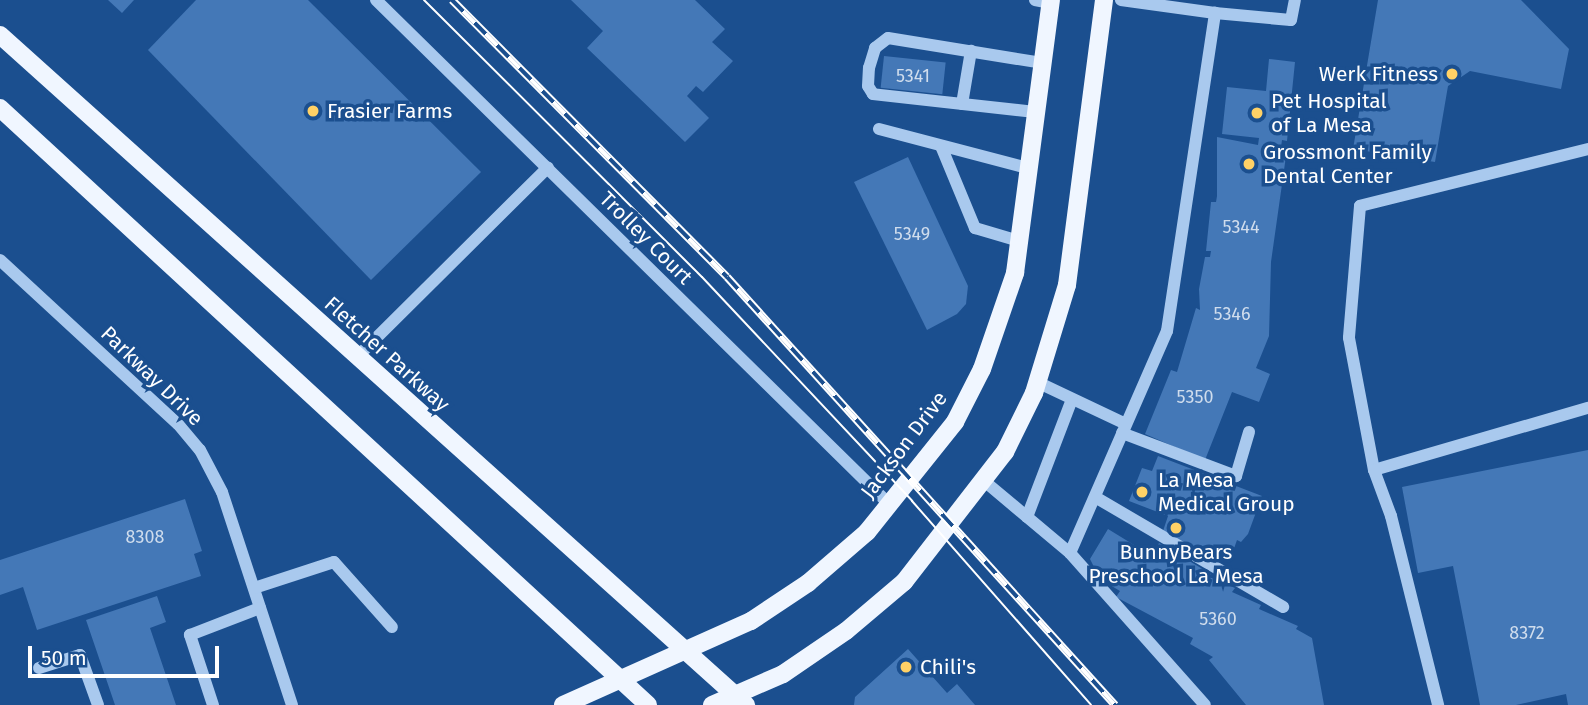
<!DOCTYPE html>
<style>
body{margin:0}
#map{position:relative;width:1588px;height:705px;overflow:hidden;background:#1b4f8f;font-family:"Fira Sans",sans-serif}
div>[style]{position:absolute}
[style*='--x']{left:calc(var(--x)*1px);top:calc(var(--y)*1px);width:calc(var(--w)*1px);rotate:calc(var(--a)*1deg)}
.building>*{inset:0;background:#4478b7;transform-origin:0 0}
.minor>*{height:12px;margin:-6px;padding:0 6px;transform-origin:6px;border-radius:6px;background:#a9c9ee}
.major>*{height:18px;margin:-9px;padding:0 9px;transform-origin:9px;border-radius:9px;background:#f0f6ff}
.tram>*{height:2px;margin:-1px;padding:0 1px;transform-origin:1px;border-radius:1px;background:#fff}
.rail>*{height:8px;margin-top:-4px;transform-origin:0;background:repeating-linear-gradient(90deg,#1b4f8f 0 16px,#fff 0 32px);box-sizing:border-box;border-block:2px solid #fff}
.dots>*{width:19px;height:19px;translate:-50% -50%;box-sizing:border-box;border:4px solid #1b4f8f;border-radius:50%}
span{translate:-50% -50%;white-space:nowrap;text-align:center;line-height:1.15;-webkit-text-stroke:7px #1b4f8f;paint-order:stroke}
.number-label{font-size:18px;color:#d0dded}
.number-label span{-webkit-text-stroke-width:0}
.poi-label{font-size:21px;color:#fff}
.right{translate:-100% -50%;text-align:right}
.left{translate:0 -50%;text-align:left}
.street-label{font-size:21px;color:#fff}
.scale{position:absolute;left:28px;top:646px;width:191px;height:32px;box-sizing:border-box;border:4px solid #fff;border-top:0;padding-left:9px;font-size:21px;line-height:24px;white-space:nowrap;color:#fff;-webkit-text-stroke:5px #1b4f8f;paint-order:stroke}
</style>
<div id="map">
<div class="building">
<div style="clip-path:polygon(108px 0,134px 0,122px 13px)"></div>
<div style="clip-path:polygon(196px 0,308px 0,481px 172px,371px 280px,148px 50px)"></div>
<div style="clip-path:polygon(571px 0,695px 0,725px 29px,712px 42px,733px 61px,703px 92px,696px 86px,687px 96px,709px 118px,685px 142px,587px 48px,603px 31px)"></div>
<div style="clip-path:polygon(1378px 0,1521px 0,1569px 49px,1561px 89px,1470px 71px,1448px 86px,1435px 162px,1353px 149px)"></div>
<div style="left:884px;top:56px;width:62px;height:32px;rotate:6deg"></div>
<div style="clip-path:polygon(1269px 59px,1295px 62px,1287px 141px,1282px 140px,1280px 155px,1286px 156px,1271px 262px,1269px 336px,1256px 368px,1270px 374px,1259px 402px,1232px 392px,1205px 460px,1145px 434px,1171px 370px,1177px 372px,1196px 308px,1200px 310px,1199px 289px,1205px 257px,1210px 257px,1211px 251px,1206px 251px,1211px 202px,1216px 202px,1217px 196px,1217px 137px,1258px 145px,1259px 138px,1222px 134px,1227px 87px,1266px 91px)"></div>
<div style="clip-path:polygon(908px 157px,968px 286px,966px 304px,957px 314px,927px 330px,854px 182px)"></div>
<div style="clip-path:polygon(1588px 450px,1588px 705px,1568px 705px,1566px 694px,1516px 705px,1480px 705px,1453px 566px,1418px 573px,1402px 487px)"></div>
<div style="clip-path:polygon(1158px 456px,1262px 496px,1248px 534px,1241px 542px,1237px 540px,1230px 560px,1162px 534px,1168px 516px,1129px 501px,1142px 468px,1152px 471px)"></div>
<div style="clip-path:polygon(185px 499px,202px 551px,194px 554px,201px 576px,37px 630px,23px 587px,0 595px,0 560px)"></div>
<div style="clip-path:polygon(1108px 529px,1152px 556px,1159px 543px,1211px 574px,1209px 577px,1235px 588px,1232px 592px,1261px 605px,1259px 609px,1298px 626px,1296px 629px,1312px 638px,1324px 705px,1246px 705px,1209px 660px,1213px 657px,1190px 644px,1193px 638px,1116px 597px,1120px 591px,1100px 579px,1090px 559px)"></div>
<div style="clip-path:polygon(157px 596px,166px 622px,150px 628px,176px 705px,115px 705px,86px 620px)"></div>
<div style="clip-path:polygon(908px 649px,947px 693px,957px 684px,975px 705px,854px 705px,855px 697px)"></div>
</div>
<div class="minor">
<div style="--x:376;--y:0;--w:719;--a:44.49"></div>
<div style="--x:1035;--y:0;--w:16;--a:11"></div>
<div style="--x:1215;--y:13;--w:76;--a:5.3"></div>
<div style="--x:1291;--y:20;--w:20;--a:-79"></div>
<div style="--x:962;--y:104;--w:54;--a:-80.4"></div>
<div style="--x:1035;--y:112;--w:163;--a:-173.7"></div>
<div style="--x:873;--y:94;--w:9;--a:-122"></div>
<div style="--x:868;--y:86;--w:18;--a:-87"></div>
<div style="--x:869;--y:68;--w:21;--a:-73"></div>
<div style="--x:875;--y:48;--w:16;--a:-38"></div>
<div style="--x:888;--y:38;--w:156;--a:9.2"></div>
<div style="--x:879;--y:129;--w:154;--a:14.7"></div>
<div style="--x:941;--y:146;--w:89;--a:67.5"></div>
<div style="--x:975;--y:228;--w:46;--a:16.5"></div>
<div style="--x:1588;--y:149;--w:235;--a:166"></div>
<div style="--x:1360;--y:206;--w:132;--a:94.8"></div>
<div style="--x:1349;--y:338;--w:134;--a:79.3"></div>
<div style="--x:1374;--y:470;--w:223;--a:-16.2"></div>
<div style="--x:0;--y:260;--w:242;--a:42.7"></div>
<div style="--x:178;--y:424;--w:34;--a:50"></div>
<div style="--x:200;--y:450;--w:47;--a:62.4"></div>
<div style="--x:222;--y:492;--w:224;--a:71.8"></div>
<div style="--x:357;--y:357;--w:269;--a:-44.8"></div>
<div style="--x:1037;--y:382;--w:98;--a:25.3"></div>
<div style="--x:1122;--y:433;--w:122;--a:20.7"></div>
<div style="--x:1236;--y:476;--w:46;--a:-73.5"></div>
<div style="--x:1374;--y:470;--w:49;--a:69.7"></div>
<div style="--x:1391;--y:516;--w:195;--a:76"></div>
<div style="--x:983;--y:480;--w:114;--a:40"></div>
<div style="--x:1070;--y:553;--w:203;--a:48.4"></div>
<div style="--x:1095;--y:497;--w:218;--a:30.3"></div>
<div style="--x:1027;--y:517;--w:126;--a:-69.1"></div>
<div style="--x:1070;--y:553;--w:242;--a:-66.4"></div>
<div style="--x:1167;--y:331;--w:322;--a:-81.4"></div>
<div style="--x:1215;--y:13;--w:95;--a:-172.1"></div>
<div style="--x:254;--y:588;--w:84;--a:-18"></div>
<div style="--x:334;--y:562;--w:87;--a:48.3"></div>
<div style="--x:39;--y:668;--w:43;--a:-17.6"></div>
<div style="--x:80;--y:655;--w:53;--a:70.2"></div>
<div style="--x:213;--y:705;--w:74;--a:-108.2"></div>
<div style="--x:190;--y:635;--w:75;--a:-21.1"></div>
</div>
<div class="major">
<div style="--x:0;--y:35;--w:1003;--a:41.93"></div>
<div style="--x:0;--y:108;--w:881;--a:42.65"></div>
<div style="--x:563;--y:705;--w:206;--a:-24.1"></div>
<div style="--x:751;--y:621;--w:69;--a:-33.7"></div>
<div style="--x:808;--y:583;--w:78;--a:-40.8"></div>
<div style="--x:867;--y:532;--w:141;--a:-51.3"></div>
<div style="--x:955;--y:422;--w:59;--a:-63"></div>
<div style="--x:982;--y:369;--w:102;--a:-71"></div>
<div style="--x:1015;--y:273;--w:275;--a:-82.5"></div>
<div style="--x:712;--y:705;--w:77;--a:-23.6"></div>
<div style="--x:783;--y:674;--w:76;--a:-34.3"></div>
<div style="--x:846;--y:631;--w:76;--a:-40.2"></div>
<div style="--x:904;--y:582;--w:165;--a:-52.2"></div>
<div style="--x:1005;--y:452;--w:66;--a:-63.8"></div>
<div style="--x:1034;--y:393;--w:113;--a:-73"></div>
<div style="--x:1067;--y:285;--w:287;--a:-82.6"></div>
</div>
<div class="tram">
<div style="--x:424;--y:0;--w:392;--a:44.9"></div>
<div style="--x:702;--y:277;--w:307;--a:46.8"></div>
<div style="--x:912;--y:501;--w:271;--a:48.7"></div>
</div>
<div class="rail">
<div style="--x:452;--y:0;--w:390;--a:45.2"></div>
<div style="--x:727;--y:277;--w:578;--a:47.81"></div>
</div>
<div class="dots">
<div style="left:1452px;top:74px;background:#ffd166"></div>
<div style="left:313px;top:111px;background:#ffd166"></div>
<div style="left:1257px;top:113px;background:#ffd166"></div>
<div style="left:1249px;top:164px;background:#ffd166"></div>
<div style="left:1142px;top:492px;background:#ffd166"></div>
<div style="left:1176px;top:528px;background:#ffd166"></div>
<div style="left:906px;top:667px;background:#ffd166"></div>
</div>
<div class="number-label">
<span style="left:913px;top:76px">5341</span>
<span style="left:1241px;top:227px">5344</span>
<span style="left:912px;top:234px">5349</span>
<span style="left:1232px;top:314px">5346</span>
<span style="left:1195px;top:397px">5350</span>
<span style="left:145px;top:537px">8308</span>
<span style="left:1218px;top:619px">5360</span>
<span style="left:1527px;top:633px">8372</span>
</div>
<div class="poi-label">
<span class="right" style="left:1438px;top:74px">Werk Fitness</span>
<span class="left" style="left:1271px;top:113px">Pet Hospital<br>of La Mesa</span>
<span class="left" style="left:327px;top:111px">Frasier Farms</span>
<span class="left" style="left:1263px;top:164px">Grossmont Family<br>Dental Center</span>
<span class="left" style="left:1158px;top:492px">La Mesa<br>Medical Group</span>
<span style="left:1176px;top:564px">BunnyBears<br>Preschool La Mesa</span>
<span class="left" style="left:920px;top:667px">Chili's</span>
</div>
<div class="street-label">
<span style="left:646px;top:238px;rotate:45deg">Trolley Court</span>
<span style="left:387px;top:354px;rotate:42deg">Fletcher Parkway</span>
<span style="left:152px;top:376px;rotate:44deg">Parkway Drive</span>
<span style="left:904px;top:445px;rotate:-53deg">Jackson Drive</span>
</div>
<div class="scale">50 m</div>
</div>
